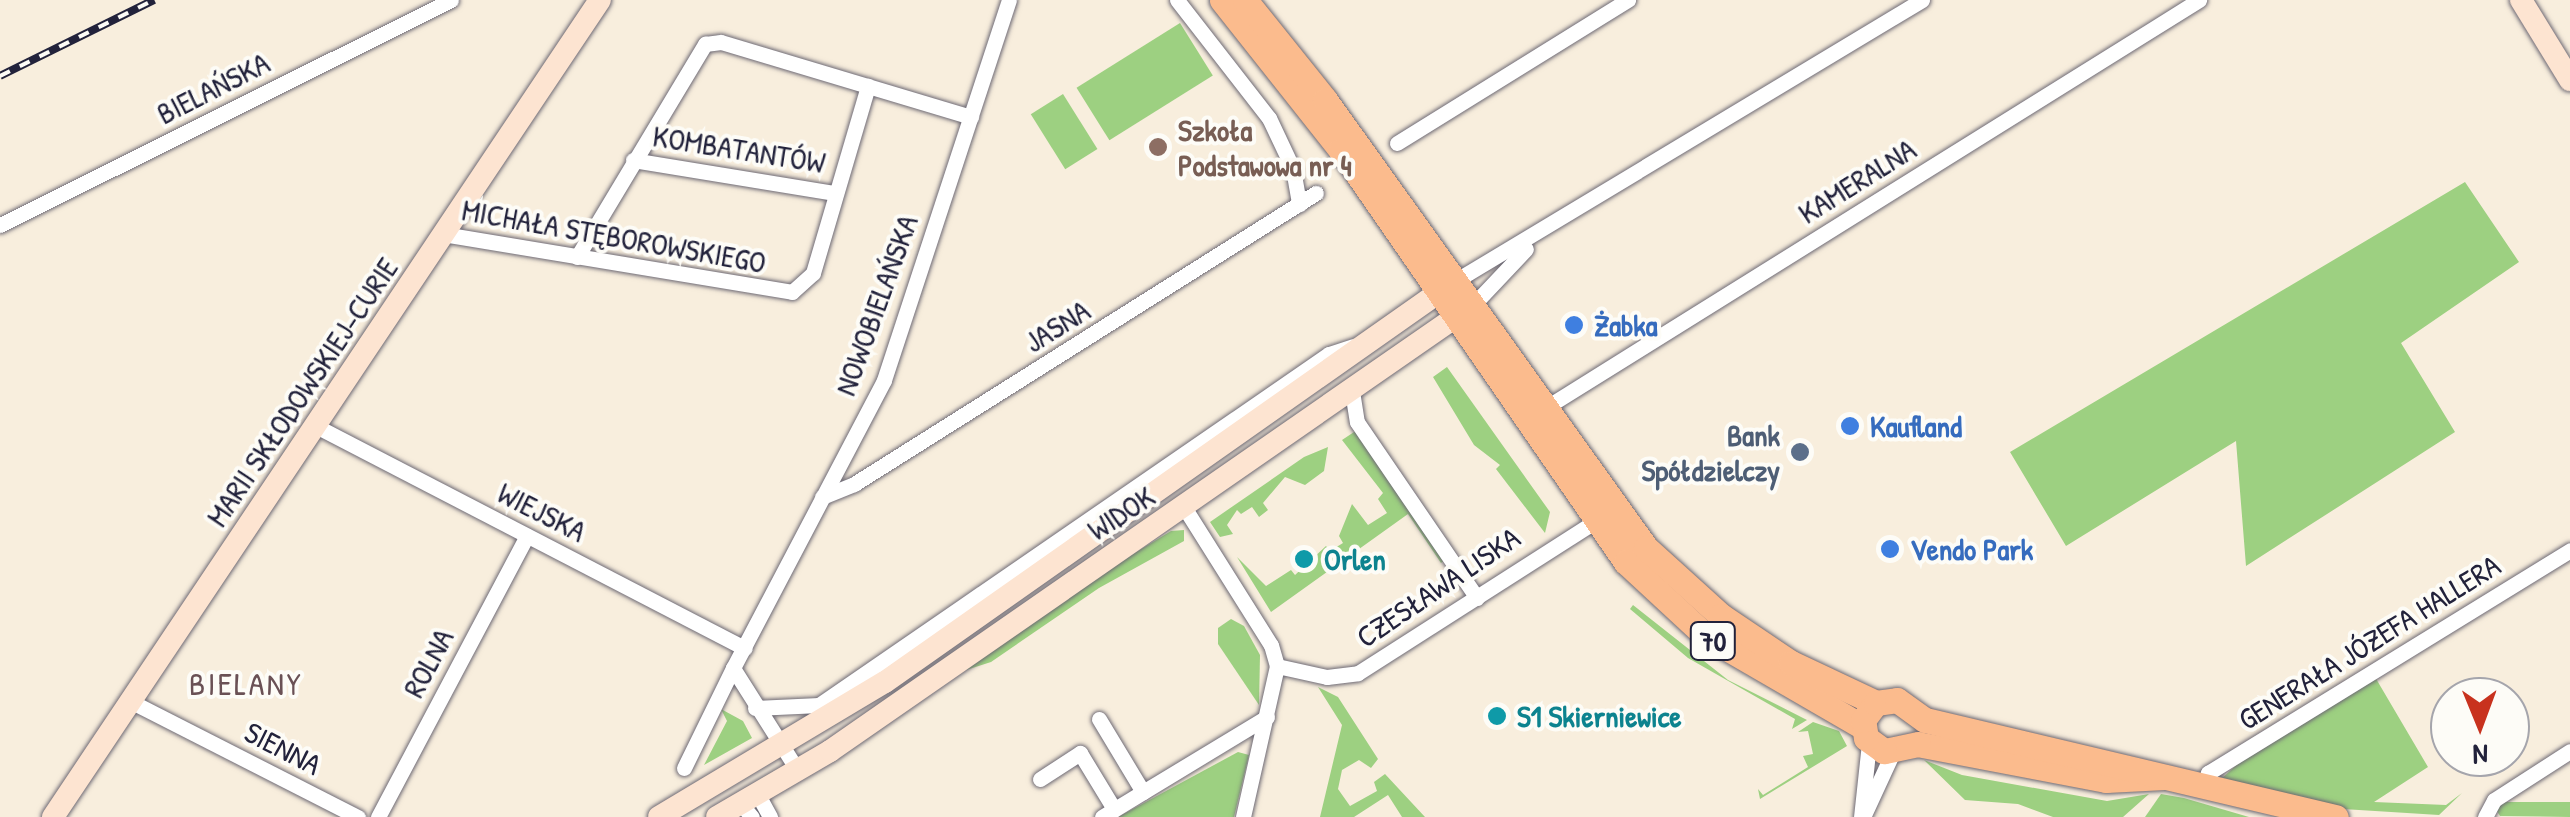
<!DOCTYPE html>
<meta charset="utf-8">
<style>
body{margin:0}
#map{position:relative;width:2570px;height:817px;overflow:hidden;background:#f8eedd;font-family:"Patrick Hand",sans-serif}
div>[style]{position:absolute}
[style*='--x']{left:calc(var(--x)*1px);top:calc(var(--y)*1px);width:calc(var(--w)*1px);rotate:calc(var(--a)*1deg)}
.green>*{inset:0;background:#9dd081;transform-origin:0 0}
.roads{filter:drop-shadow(0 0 2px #6d6974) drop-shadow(0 0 2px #6d6974)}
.street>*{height:15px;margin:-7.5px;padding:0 7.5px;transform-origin:7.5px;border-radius:7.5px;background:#fff}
.secondary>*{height:22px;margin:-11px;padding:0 11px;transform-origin:11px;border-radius:11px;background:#fde4d1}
.primary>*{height:25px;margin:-12.5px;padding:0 12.5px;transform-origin:12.5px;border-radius:12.5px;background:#fbbb8d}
.rail>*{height:8px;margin-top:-4px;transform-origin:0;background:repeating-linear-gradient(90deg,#fdfcf7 0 11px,#22223b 0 22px);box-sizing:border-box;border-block:2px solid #22223b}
.dots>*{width:28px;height:28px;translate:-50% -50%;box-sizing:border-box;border:5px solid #fdfcf7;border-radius:50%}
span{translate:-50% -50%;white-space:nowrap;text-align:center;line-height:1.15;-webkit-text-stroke:8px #fdfcf7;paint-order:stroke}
.shield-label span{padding:2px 8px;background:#fdfcf7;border:2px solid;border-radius:8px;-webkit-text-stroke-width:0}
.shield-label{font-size:28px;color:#22223b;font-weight:700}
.street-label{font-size:30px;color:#22223b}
.education-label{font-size:30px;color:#785e54;font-weight:700}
.left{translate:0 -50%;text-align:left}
.shop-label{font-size:30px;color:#366cbe;font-weight:700}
.service-label{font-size:30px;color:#4e5e75;font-weight:700}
.right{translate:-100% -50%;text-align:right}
.culture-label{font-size:30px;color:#0d838f;font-weight:700}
.neighbourhood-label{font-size:32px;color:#6a5155;letter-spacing:2.5px}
.north{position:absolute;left:2430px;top:677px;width:100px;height:100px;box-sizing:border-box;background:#fdfcf7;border:2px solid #a5a5ac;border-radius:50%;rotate:179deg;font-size:28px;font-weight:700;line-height:40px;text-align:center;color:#22223b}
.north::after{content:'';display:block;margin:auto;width:35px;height:45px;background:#c8321e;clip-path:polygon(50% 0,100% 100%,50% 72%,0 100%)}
</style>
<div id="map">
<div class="green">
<div style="left:1180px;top:23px;width:62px;height:122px;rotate:58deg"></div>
<div style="left:1063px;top:94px;width:65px;height:38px;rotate:58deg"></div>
<div style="clip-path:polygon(2465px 182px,2519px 262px,2401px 343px,2455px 432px,2246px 566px,2236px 441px,2066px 546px,2010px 452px)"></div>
<div style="clip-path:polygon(1447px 367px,1550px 512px,1545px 533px,1496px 469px,1500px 465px,1474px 445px,1433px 377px)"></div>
<div style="clip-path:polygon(1357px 430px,1446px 559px,1441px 563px,1408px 514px,1271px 612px,1237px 557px,1266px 586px,1291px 570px,1295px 575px,1326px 546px,1330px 551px,1343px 543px,1339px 536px,1352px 504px,1368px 525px,1387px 513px,1378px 499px,1383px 493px,1342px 440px)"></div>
<div style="clip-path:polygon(1328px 447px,1324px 471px,1305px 485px,1285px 477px,1263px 503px,1268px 510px,1259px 517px,1252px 507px,1241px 514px,1237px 510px,1227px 525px,1233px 534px,1220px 537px,1210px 522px,1304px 457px)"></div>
<div style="clip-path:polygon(1184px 530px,1184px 541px,1099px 588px,991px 662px,960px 672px,1095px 577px,1171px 531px)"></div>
<div style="clip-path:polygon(1633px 605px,1728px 680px,1807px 720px,1792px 729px,1795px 719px,1688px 658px,1630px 609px)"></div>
<div style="clip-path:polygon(1231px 619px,1244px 626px,1260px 655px,1259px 705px,1218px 644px,1218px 628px)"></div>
<div style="clip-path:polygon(2375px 677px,2428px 767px,2374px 802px,2446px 805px,2462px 793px,2439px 815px,2343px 809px,2220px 780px,2242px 760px)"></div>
<div style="clip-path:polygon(1318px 687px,1338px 697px,1378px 759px,1371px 768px,1359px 760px,1342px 770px,1338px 789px,1350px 806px,1377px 791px,1374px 782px,1385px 774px,1425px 817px,1402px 817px,1388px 795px,1354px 817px,1320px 817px,1342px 725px)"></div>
<div style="clip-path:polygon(721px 709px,743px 721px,752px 738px,704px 765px,727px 721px)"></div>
<div style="clip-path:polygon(1813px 722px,1839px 731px,1847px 746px,1760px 799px,1758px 789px,1763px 795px,1808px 767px,1803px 756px,1813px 754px,1808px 731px,1798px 732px)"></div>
<div style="clip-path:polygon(1238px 752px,1249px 755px,1234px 817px,1118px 817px)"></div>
<div style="clip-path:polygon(1924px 760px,1962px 775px,2107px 801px,2149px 794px,2123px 817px,2053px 817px,2018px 804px,1965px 800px)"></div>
<div style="clip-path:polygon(2161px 794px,2184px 798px,2249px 817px,2145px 817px)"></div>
<div style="clip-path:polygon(2502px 802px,2570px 802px,2570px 817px,2500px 816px,2495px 808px)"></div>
</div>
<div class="roads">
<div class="street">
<div style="--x:1177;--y:0;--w:150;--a:52.1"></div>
<div style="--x:1269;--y:118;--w:56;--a:64.8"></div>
<div style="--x:1293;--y:169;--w:36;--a:80"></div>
<div style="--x:1397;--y:143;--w:272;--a:-31.8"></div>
<div style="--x:633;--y:160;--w:205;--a:9.3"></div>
<div style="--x:0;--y:225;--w:504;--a:-26.51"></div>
<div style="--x:443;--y:234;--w:354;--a:9.4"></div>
<div style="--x:792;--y:292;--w:28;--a:-42"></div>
<div style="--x:813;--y:273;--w:195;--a:-73.6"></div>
<div style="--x:577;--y:257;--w:249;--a:-59"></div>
<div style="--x:705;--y:44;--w:16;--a:-7"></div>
<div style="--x:721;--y:42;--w:261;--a:16.7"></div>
<div style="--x:1455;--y:281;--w:545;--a:-31.04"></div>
<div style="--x:1473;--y:305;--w:77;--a:-46.6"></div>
<div style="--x:1352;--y:391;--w:31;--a:81"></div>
<div style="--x:1357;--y:422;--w:213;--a:55.7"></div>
<div style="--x:1545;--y:408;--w:771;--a:-31.96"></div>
<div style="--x:314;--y:425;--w:485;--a:27.4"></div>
<div style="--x:822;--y:497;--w:35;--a:-22"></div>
<div style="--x:854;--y:484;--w:546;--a:-32.21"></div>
<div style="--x:1184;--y:507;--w:163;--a:57.8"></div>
<div style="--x:1271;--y:645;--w:22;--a:74"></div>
<div style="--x:1277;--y:666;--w:155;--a:102.7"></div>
<div style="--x:1277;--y:666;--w:51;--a:12.4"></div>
<div style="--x:1327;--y:677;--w:31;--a:-7"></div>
<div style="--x:1358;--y:673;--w:286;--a:-32.6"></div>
<div style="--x:130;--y:701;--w:256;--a:27"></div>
<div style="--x:755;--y:708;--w:64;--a:-2.7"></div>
<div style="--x:819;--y:705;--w:619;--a:-34.54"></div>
<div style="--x:1329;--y:354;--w:25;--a:-18"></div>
<div style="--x:1099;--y:719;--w:85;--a:58.9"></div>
<div style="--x:1143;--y:792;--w:145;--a:-31.2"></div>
<div style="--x:684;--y:768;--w:111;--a:-63.9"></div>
<div style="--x:798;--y:771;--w:122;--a:-122.3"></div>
<div style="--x:733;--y:668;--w:325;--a:-62.3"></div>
<div style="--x:884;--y:380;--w:400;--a:-71.8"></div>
<div style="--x:1040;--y:779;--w:48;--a:-33"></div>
<div style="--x:1080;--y:753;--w:66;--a:58.7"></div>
<div style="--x:2204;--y:785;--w:13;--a:-72"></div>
<div style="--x:2208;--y:773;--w:425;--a:-31.6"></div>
<div style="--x:758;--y:795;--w:25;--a:61"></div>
<div style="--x:741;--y:804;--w:17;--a:50"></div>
<div style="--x:378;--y:817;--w:318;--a:-62.1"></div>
<div style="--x:1102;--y:817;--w:48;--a:-31.4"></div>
<div style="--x:1861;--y:817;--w:74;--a:-83.8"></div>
<div style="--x:1863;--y:817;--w:72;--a:-65.2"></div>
<div style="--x:2485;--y:817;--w:19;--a:-62"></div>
<div style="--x:2494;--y:800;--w:90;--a:-32.8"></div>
</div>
<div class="secondary">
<div style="--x:2521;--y:0;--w:94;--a:58.5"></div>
<div style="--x:53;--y:817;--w:983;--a:-56.2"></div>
<div style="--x:659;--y:817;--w:263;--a:-30.9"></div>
<div style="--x:885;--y:682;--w:693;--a:-35.13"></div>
<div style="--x:717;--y:817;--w:131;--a:-30.3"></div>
<div style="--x:830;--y:751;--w:779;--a:-34.75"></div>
</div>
<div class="primary">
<div style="--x:1222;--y:0;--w:191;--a:51.6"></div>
<div style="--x:1341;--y:150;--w:501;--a:55.33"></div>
<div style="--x:1626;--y:562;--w:109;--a:42.8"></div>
<div style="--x:1706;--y:636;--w:181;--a:30.1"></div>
<div style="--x:1245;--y:0;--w:128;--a:51.3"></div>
<div style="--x:1325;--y:100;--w:551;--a:54.38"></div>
<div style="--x:1646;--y:548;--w:101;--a:42.2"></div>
<div style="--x:1721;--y:616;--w:84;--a:33.9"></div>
<div style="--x:1791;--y:663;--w:94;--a:25.2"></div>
<div style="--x:2164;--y:777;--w:58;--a:177"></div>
<div style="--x:2106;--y:780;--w:191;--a:-169.2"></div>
<div style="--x:1918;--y:744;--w:35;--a:168"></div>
<div style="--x:1884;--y:751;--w:22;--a:-144"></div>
<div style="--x:1866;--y:738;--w:18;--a:-99"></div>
<div style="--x:1863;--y:720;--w:21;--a:-53"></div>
<div style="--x:1876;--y:703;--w:21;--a:-8"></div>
<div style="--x:1897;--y:700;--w:34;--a:36"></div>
<div style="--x:1925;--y:720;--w:422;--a:13.3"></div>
</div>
</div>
<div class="rail">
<div style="--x:0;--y:76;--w:172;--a:-26.3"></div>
</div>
<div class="dots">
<div style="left:1158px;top:147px;background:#8d6e63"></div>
<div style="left:1574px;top:325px;background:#3f7fe0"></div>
<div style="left:1850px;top:426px;background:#3f7fe0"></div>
<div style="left:1800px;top:452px;background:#5c6f8a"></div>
<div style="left:1890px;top:549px;background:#3f7fe0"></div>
<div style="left:1304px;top:559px;background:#0f9aa8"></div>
<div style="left:1497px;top:716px;background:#0f9aa8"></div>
</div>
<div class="shield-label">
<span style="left:1713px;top:641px">70</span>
</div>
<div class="street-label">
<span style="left:213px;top:88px;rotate:-27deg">BIELAŃSKA</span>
<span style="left:739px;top:149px;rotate:9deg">KOMBATANTÓW</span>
<span style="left:1857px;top:181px;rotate:-32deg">KAMERALNA</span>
<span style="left:614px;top:236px;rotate:10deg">MICHAŁA STĘBOROWSKIEGO</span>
<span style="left:876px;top:305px;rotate:-70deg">NOWOBIELAŃSKA</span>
<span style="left:1057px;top:326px;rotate:-32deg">JASNA</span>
<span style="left:302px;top:392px;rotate:-56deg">MARII SKŁODOWSKIEJ-CURIE</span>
<span style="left:542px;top:512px;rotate:27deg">WIEJSKA</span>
<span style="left:1121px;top:513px;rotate:-33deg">WIDOK</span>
<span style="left:1438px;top:587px;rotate:-34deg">CZESŁAWA LISKA</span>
<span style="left:2369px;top:642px;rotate:-32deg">GENERAŁA JÓZEFA HALLERA</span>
<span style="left:428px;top:663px;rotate:-62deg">ROLNA</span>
<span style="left:283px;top:748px;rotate:27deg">SIENNA</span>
</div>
<div class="education-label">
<span class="left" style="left:1178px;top:147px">Szkoła<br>Podstawowa nr 4</span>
</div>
<div class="shop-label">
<span class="left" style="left:1594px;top:325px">Żabka</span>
<span class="left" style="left:1870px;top:426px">Kaufland</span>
<span class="left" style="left:1910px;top:549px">Vendo Park</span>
</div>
<div class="service-label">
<span class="right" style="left:1780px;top:452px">Bank<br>Spółdzielczy</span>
</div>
<div class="culture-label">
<span class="left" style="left:1324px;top:559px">Orlen</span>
<span class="left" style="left:1517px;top:716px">S1 Skierniewice</span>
</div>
<div class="neighbourhood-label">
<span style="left:246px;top:684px">BIELANY</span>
</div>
<div class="north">N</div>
</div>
